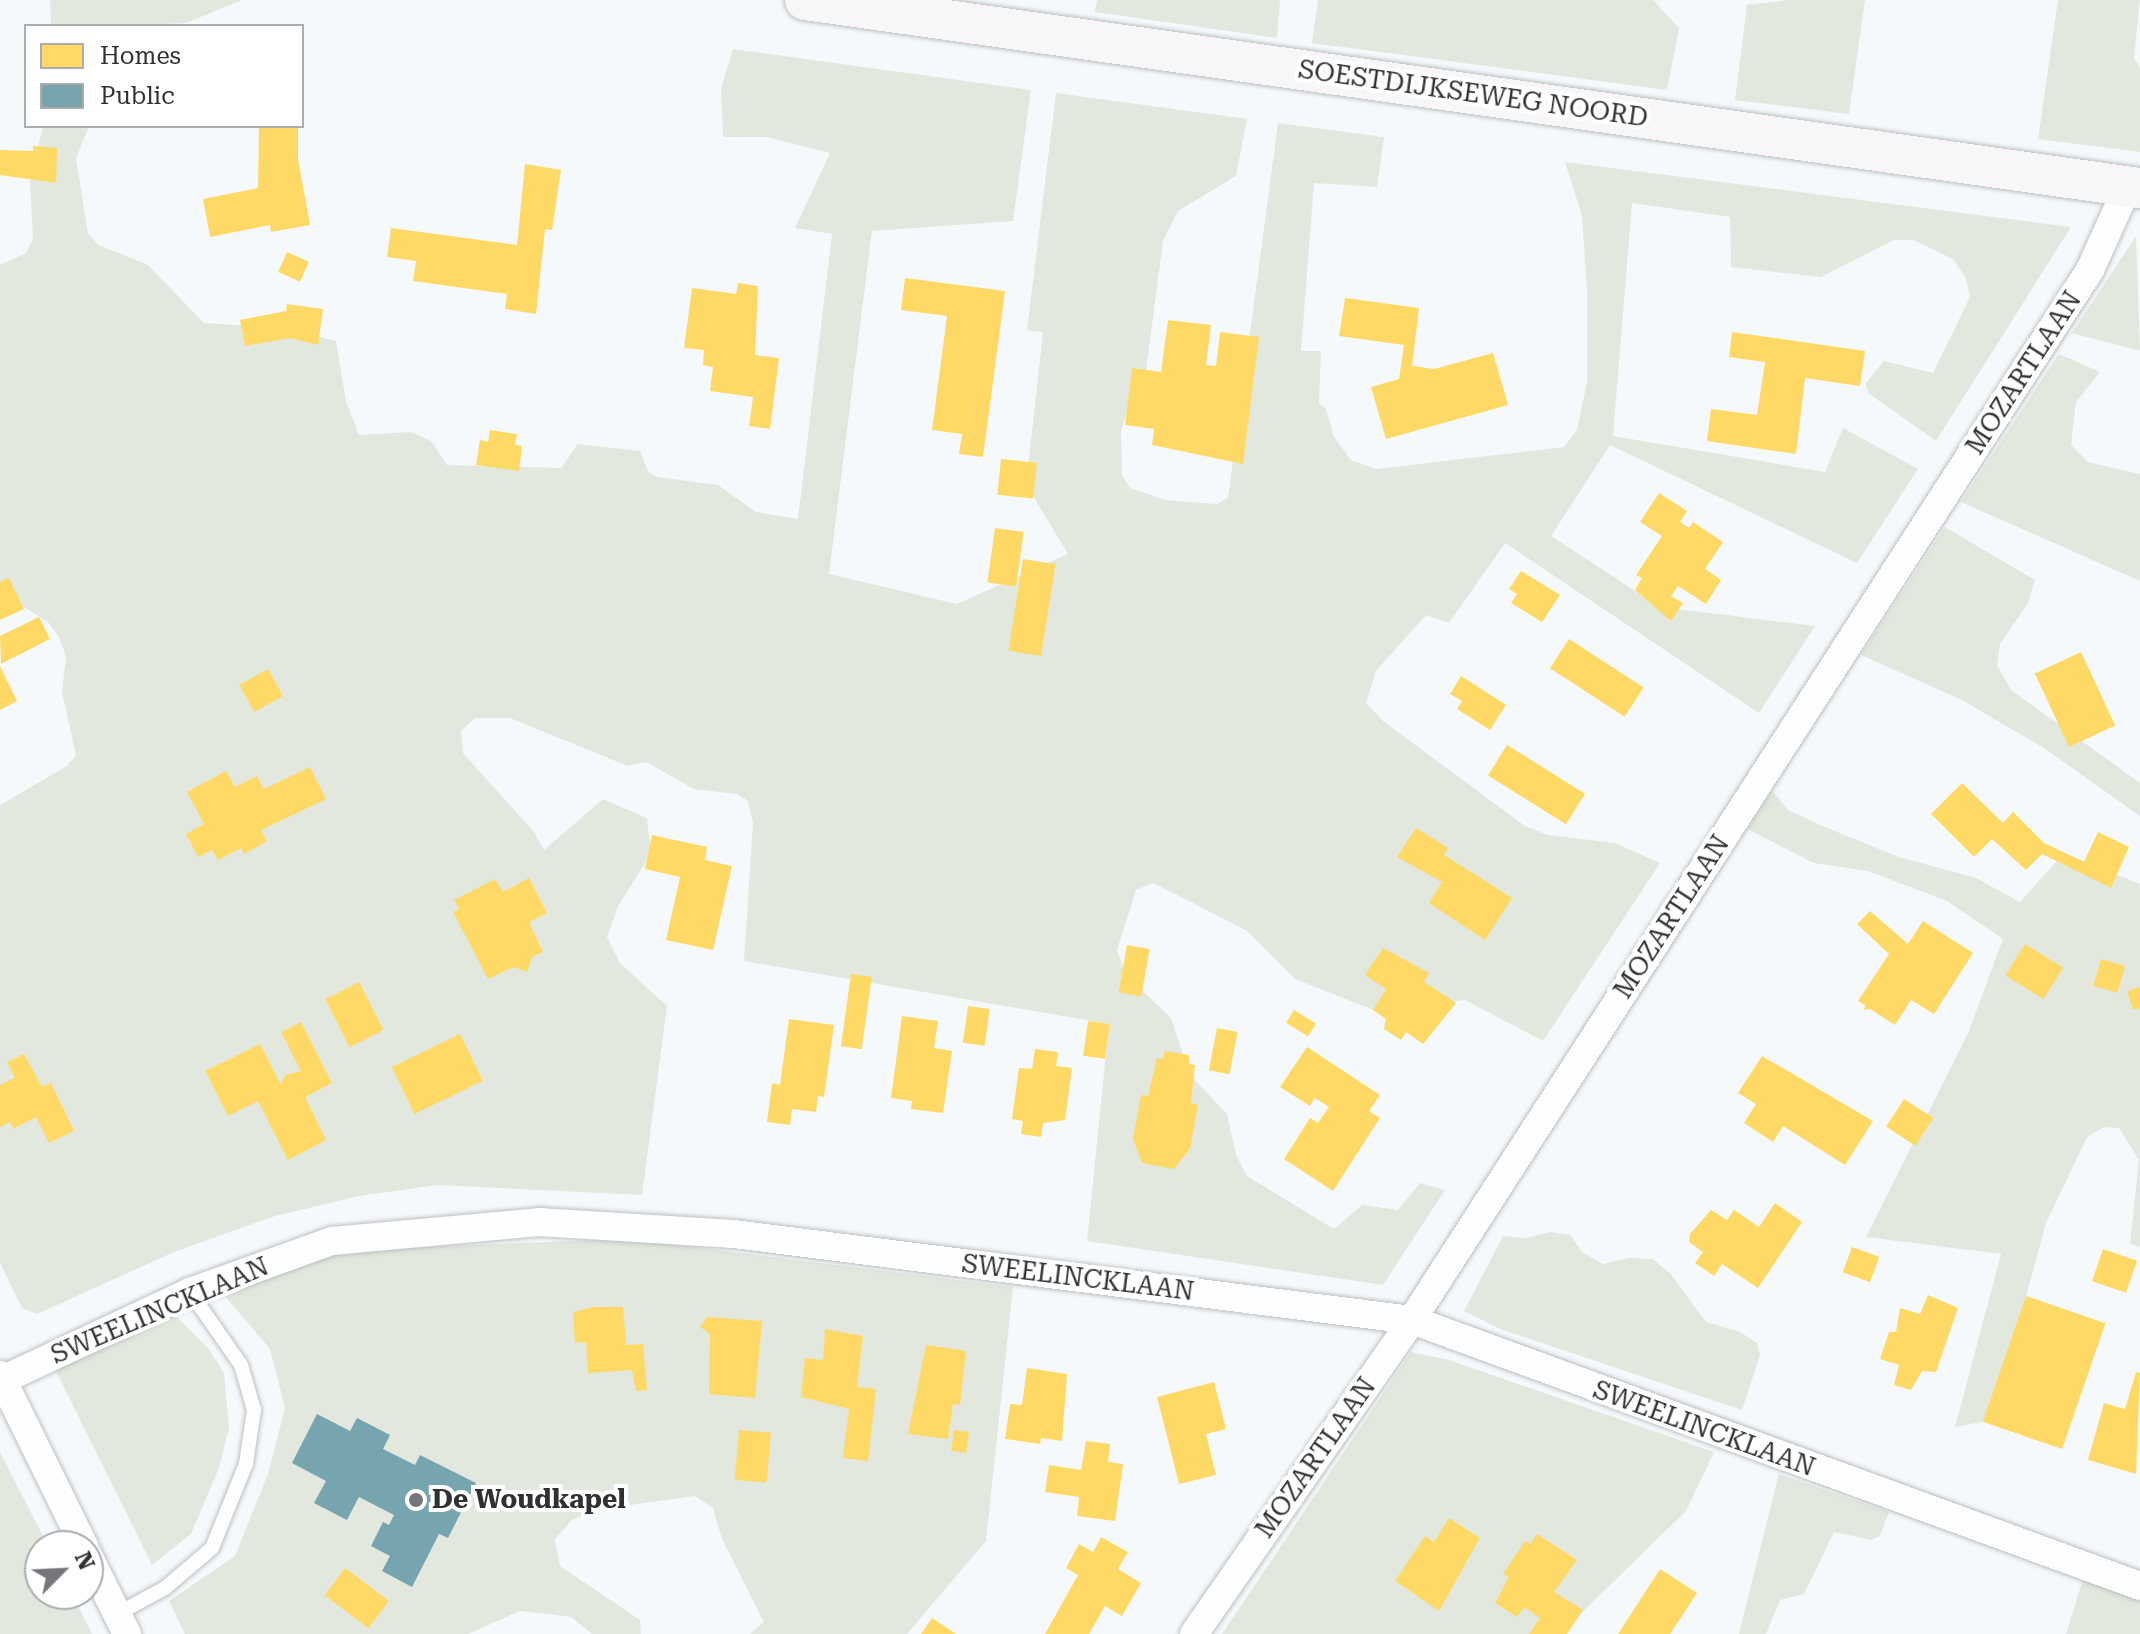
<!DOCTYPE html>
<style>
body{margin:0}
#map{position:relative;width:2140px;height:1634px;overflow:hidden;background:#f6f9fc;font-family:"Roboto Serif",serif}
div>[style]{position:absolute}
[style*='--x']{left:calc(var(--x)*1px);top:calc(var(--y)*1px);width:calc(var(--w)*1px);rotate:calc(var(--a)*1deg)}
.green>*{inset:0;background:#e2e8dd}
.homes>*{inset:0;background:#ffd966;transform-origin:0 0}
.public>*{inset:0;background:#76a5af}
.roads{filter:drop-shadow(0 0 2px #bdbfc1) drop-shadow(0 0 2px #bdbfc1)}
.lane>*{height:14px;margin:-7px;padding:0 7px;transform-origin:7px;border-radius:7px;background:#fefeff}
.street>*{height:28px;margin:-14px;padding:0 14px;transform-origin:14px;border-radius:14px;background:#fefeff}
.secondary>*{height:40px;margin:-20px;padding:0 20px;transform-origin:20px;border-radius:20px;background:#f9f6f7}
.dots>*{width:22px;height:22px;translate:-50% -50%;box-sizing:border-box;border:4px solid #fff;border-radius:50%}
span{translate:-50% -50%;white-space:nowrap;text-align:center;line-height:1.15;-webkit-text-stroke:8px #fff;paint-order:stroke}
.street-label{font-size:26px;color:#2f3034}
.poi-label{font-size:26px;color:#2f3034;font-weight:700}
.left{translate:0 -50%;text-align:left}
.legend{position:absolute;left:24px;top:24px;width:280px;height:104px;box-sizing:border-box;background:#fff;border:2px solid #acacae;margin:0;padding:10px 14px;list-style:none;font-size:24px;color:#2f3034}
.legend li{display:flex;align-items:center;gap:16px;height:40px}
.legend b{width:40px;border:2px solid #acacae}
.north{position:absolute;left:24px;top:1530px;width:80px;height:80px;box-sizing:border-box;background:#fff;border:2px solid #acacae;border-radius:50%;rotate:66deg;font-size:22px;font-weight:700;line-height:32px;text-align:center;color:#2f3034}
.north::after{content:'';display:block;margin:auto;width:28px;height:36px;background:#75767a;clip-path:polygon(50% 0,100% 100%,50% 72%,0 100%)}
</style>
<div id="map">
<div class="green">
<div style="clip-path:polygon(50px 0,242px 0,186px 23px,127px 26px,51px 26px)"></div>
<div style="clip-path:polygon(1097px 0,1280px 0,1277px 38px,1095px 12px)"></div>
<div style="clip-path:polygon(1318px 0,1653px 0,1679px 28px,1667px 90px,1312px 43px)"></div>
<div style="clip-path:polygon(1787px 0,1865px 0,1849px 114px,1735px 100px,1747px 5px)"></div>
<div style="clip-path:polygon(2058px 0,2140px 0,2134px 58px,2140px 68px,2140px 152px,2038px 139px)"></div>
<div style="clip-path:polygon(733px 49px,1031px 90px,1013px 221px,872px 231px,829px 574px,957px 604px,1068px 554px,1030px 491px,1028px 467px,1043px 332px,1027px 330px,1056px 93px,1247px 119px,1236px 176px,1178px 211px,1163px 241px,1143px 394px,1130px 400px,1121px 432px,1122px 475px,1130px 488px,1165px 500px,1217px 504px,1228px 498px,1278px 123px,1384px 137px,1377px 187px,1314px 183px,1301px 351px,1321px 351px,1319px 403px,1326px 409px,1334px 437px,1351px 460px,1376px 469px,1564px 447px,1577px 430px,1587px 382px,1587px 290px,1582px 216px,1565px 162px,2071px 227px,1936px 441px,1868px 393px,1866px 383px,1884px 361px,1933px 373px,1970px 297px,1966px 278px,1953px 259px,1913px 240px,1894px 240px,1821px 277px,1731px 267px,1730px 217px,1632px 203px,1613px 436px,1825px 472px,1843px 428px,1918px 469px,1857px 563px,1610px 445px,1551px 536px,1649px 600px,1678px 609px,1815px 626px,1759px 713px,1505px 543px,1449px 623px,1426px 615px,1376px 671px,1366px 703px,1383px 721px,1525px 826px,1548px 835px,1615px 843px,1660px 863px,1543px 1041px,1465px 1000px,1376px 1011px,1295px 979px,1247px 931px,1189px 901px,1153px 883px,1136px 890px,1117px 950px,1126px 975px,1171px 1018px,1190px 1075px,1227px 1114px,1236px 1155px,1247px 1176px,1334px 1229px,1362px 1205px,1398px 1210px,1420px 1183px,1445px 1190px,1383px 1285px,1087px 1241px,1109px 1024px,744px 961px,753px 823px,748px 801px,737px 794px,694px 789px,646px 762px,628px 766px,510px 718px,475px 718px,461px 731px,463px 753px,534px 832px,544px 850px,603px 799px,647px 818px,651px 854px,618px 906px,607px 937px,620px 963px,667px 1006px,642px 1195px,438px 1185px,359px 1196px,275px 1216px,174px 1252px,37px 1314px,22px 1308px,0 1263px,0 805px,67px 766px,76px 755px,62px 692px,66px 656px,59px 637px,48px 622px,24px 607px,0 619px,0 265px,26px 253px,33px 239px,30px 180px,43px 126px,89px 126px,76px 158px,88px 234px,99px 245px,148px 265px,204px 323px,285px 328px,336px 341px,346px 401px,359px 435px,411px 432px,431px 441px,447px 465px,561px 468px,578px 444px,640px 451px,648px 472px,657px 477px,718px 485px,756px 512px,798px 519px,832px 234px,795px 228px,830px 153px,767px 137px,723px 137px,721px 88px)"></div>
<div style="clip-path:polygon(2136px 236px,2140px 351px,2072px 333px)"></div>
<div style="clip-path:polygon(2059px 354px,2100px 372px,2076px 402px,2071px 445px,2088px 462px,2140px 474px,2140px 581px,1961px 502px)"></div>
<div style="clip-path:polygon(1945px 527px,2035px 580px,2028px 603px,2000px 644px,1997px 665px,2011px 690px,2140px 783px,2140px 816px,2044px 748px,1962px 700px,1861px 655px)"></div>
<div style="clip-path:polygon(1772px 790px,1788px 810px,1825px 827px,1899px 857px,1976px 878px,2020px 902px,2064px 853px,2140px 884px,2140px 1247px,2130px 1244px,2139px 1160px,2119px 1128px,2104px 1127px,2087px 1137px,2046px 1223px,1999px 1395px,1982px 1422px,1955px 1427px,2001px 1254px,1866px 1237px,1968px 1033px,2003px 939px,1947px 901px,1868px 871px,1814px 863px,1747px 829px)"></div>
<div style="clip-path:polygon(1551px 1232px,1570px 1235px,1582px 1252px,1603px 1264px,1629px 1258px,1652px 1259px,1670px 1273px,1706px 1322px,1740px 1332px,1757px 1343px,1760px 1355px,1742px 1410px,1500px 1329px,1464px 1311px,1503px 1236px,1525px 1238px)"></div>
<div style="clip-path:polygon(629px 1239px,1013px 1287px,986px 1541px,907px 1634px,750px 1634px,764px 1622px,722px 1539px,713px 1508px,695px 1496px,609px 1508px,573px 1519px,555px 1539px,560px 1566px,640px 1620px,641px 1634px,592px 1634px,571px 1617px,520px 1611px,468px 1634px,185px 1634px,169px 1601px,235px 1556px,268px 1474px,285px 1408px,270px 1349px,223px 1294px,322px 1256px,388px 1248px)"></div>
<div style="clip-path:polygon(174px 1314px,208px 1348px,224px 1373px,229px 1428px,219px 1468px,191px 1534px,152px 1565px,55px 1369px)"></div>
<div style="clip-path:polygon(1411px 1352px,1449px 1360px,1714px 1452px,1686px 1511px,1560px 1634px,1222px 1634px)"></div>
<div style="clip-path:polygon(0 1452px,48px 1546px,40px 1546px,40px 1594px,72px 1594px,92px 1634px,0 1634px)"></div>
<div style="clip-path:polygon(1779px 1474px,1889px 1512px,1880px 1536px,1871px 1540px,1834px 1532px,1804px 1594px,1780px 1600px,1766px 1634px,1739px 1634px)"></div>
<div style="clip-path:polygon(2083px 1579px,2140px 1598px,2140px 1634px,2066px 1634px)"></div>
</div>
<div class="homes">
<div style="clip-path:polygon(259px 126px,298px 126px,298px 159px,310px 225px,271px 232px,270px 225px,210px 237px,203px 199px,258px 188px)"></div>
<div style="clip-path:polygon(33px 146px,57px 148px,56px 183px,0 175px,0 150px,33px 151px)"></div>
<div style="clip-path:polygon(525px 164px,561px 170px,552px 230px,545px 229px,536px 314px,505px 309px,507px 294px,413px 281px,416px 261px,387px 257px,391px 228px,517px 245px)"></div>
<div style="left:287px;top:252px;width:24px;height:22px;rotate:24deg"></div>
<div style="clip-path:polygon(905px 278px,1005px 291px,983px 457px,959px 454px,962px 434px,932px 430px,947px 316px,901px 310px)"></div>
<div style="clip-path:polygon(738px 283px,758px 286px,755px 355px,779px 358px,770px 429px,749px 426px,753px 397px,710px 391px,713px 367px,703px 365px,704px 350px,684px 348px,692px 288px,736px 294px)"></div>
<div style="clip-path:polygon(1345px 298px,1419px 308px,1412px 366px,1434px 369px,1493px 353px,1508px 405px,1386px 439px,1371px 387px,1399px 379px,1404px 345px,1339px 336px)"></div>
<div style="clip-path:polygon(287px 304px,323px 309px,318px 345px,290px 338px,245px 346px,240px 320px,286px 311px)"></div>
<div style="clip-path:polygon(1168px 320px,1211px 325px,1206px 365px,1216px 366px,1220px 332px,1259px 337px,1243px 464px,1152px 445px,1154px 429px,1125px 425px,1132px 368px,1161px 372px)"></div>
<div style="clip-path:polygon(1732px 332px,1865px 351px,1860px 386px,1805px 378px,1796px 454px,1707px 441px,1711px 409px,1757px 415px,1765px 362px,1729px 357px)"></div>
<div style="clip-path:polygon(490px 430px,517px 434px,515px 445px,522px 446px,519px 471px,476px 465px,480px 440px,488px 442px)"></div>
<div style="left:1001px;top:459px;width:36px;height:36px;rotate:6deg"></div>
<div style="clip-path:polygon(1659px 493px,1687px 511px,1680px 522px,1689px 528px,1693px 522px,1723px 542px,1705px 569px,1721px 580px,1706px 604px,1678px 586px,1671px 596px,1683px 603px,1671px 621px,1635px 590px,1642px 578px,1636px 575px,1662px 536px,1640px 522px)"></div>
<div style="left:995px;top:528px;width:29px;height:55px;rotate:8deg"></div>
<div style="left:1023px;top:559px;width:33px;height:93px;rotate:9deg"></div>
<div style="clip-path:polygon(1521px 571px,1560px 595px,1542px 622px,1511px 603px,1517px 594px,1509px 589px)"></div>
<div style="clip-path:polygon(9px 578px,24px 609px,0 620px,0 582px)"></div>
<div style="clip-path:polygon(39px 617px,50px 639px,1px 664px,0 636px)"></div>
<div style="left:1569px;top:639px;width:89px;height:35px;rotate:33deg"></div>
<div style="left:2081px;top:652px;width:81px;height:51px;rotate:65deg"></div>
<div style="clip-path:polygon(0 666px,17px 701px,0 710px)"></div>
<div style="left:268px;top:669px;width:31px;height:33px;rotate:61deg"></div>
<div style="clip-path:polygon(1461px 676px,1506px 705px,1490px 730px,1457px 709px,1462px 701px,1450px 694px)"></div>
<div style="left:1507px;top:745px;width:92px;height:36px;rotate:32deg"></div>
<div style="clip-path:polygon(310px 767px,326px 799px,261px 830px,267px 841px,244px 854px,241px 848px,218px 860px,212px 850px,198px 857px,186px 834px,204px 824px,187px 792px,226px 771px,235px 787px,257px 776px,264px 789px)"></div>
<div style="clip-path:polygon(1962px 783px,2003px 823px,2013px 812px,2044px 843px,2084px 862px,2098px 832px,2129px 847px,2111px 888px,2042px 854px,2026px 870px,1992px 839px,1974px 857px,1931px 814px)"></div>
<div style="clip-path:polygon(1416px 828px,1448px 848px,1444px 855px,1512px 898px,1485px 940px,1429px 903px,1442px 882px,1397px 857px)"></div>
<div style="clip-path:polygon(652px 835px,707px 847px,705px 860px,732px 866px,713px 950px,666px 940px,680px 877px,645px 869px)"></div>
<div style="clip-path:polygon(529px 878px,547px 913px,529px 922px,543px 952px,532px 957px,527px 972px,514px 967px,488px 979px,453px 912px,459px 909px,454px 900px,495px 879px,503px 892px)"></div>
<div style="clip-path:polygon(1870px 911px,1908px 944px,1923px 921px,1973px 953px,1934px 1014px,1911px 1000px,1895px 1025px,1870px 1009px,1863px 1010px,1866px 1006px,1858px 1001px,1889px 954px,1857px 924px)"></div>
<div style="left:2025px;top:944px;width:45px;height:37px;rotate:32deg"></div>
<div style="left:1127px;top:945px;width:23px;height:48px;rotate:10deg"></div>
<div style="clip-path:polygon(1383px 948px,1429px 973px,1424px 982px,1456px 1003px,1423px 1044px,1406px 1032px,1401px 1040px,1384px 1029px,1386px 1019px,1373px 1010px,1386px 989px,1365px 975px)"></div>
<div style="left:2101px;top:959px;width:25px;height:28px;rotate:16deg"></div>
<div style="left:851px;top:974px;width:21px;height:73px;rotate:8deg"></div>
<div style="left:359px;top:982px;width:54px;height:38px;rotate:63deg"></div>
<div style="clip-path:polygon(2140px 987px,2140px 1008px,2133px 1010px,2127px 991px)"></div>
<div style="left:968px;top:1006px;width:22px;height:37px;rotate:8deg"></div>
<div style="left:1294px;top:1010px;width:26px;height:15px;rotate:32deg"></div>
<div style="clip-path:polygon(902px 1016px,938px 1021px,934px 1048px,952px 1051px,943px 1113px,911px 1109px,912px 1101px,891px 1098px)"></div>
<div style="clip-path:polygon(789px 1019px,834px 1025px,824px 1097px,818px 1096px,816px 1112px,792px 1109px,790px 1125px,767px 1122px,772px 1083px,780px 1085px)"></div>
<div style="left:1088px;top:1021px;width:22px;height:35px;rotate:8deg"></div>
<div style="clip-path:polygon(301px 1022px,332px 1083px,305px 1097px,326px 1140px,288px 1160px,258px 1101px,228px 1116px,205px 1071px,260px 1044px,281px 1085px,285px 1075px,301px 1071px,281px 1032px)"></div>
<div style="left:1217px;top:1028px;width:21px;height:43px;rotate:11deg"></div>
<div style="left:460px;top:1034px;width:52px;height:76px;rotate:64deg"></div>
<div style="clip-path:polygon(1307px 1047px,1380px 1095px,1369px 1111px,1380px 1118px,1333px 1191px,1284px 1159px,1310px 1118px,1318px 1123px,1329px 1107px,1315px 1098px,1310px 1106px,1280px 1087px)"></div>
<div style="clip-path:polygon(1035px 1049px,1058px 1052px,1056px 1066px,1072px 1068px,1065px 1120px,1043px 1123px,1041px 1137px,1021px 1134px,1023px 1121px,1012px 1119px,1019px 1068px,1032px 1069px)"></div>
<div style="clip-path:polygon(1165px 1051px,1189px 1055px,1189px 1064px,1195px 1065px,1191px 1103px,1198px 1105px,1190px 1149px,1174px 1169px,1142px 1163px,1133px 1139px,1141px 1095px,1148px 1096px,1157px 1058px,1163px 1059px)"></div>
<div style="clip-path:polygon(24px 1054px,42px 1087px,51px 1083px,74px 1131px,49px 1143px,36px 1117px,13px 1129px,10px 1122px,0 1127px,0 1085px,15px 1078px,7px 1062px)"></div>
<div style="clip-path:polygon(1762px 1056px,1873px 1121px,1845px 1165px,1783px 1126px,1773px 1142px,1744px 1123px,1756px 1104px,1738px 1093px)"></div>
<div style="left:1904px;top:1099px;width:35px;height:33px;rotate:33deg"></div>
<div style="clip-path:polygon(1775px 1203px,1802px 1222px,1758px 1288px,1722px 1264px,1714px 1276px,1695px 1263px,1703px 1252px,1689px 1242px,1690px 1234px,1711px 1210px,1727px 1220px,1734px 1210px,1759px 1227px)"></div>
<div style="left:1852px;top:1247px;width:29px;height:27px;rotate:20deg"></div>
<div style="left:2103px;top:1249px;width:36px;height:34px;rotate:19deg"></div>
<div style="clip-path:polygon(1928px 1295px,1958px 1308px,1936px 1372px,1922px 1371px,1911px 1390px,1894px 1385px,1899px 1365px,1880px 1359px,1889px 1332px,1896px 1332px,1900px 1308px,1920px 1314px)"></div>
<div style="left:2026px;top:1296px;width:84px;height:133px;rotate:19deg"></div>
<div style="clip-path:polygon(594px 1307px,623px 1307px,626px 1345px,643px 1344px,647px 1390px,636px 1391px,632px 1370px,588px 1373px,586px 1342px,575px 1343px,573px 1312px)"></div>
<div style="clip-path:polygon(707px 1317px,762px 1321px,755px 1398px,709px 1394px,710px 1334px,700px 1327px)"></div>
<div style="clip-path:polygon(825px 1329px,863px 1336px,857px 1387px,876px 1389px,868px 1461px,843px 1458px,849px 1409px,801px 1397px,805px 1358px,823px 1360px)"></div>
<div style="clip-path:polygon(926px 1345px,966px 1351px,960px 1405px,953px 1404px,948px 1439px,908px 1434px)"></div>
<div style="clip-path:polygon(1027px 1368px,1067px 1374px,1062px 1441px,1041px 1438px,1040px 1444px,1005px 1439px,1010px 1404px,1022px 1405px)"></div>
<div style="clip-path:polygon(2136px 1372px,2140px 1373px,2136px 1474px,2088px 1460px,2104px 1403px,2125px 1409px)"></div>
<div style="clip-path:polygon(1214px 1382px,1226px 1429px,1206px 1434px,1216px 1475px,1179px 1484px,1157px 1397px)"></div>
<div style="left:739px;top:1430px;width:32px;height:50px;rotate:5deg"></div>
<div style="left:954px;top:1430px;width:15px;height:21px;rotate:8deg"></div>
<div style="clip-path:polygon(1086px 1441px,1110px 1444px,1108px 1462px,1123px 1464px,1115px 1521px,1077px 1516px,1079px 1497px,1045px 1492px,1049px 1465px,1081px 1470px)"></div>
<div style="clip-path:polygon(1449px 1518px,1480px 1538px,1439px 1611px,1395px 1581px,1425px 1536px,1434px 1542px)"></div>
<div style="clip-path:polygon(1537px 1534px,1577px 1560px,1554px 1592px,1583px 1610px,1567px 1634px,1529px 1634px,1540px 1618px,1524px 1607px,1517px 1617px,1495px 1603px,1509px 1577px,1503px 1574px,1525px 1541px,1530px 1544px)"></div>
<div style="clip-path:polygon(1101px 1537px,1128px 1552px,1118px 1569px,1141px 1583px,1122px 1616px,1105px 1606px,1089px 1634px,1045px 1634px,1078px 1575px,1066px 1568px,1079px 1544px,1093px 1552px)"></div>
<div style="left:345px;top:1568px;width:55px;height:34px;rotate:37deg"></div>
<div style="clip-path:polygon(1660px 1569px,1697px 1593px,1670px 1634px,1618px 1634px)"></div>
<div style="clip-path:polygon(932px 1618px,956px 1634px,921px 1634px)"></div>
</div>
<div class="public">
<div style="clip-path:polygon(317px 1414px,350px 1431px,357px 1418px,390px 1435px,383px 1449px,415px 1465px,420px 1455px,476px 1483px,448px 1538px,439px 1534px,412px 1587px,382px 1571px,390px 1556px,371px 1546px,383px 1522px,389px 1525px,394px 1515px,359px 1497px,347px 1520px,314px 1503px,326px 1481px,292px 1463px)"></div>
</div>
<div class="roads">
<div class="lane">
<div style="--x:117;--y:1614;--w:55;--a:-28.4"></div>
<div style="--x:165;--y:1588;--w:62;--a:-40.4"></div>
<div style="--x:212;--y:1548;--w:91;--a:-68"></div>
<div style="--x:246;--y:1464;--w:55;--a:-81.6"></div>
<div style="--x:254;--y:1410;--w:47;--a:-106.1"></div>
<div style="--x:241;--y:1365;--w:89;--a:-124.9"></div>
</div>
<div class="street">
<div style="--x:0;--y:1375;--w:191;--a:63.8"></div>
<div style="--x:0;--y:1381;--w:210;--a:-25.1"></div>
<div style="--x:190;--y:1292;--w:151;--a:-19.8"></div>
<div style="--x:332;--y:1241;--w:208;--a:-5.2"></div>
<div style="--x:539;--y:1222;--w:195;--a:3.5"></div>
<div style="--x:734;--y:1234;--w:683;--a:7.23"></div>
<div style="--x:1412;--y:1320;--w:775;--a:20.07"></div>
<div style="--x:88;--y:1555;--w:88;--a:63.7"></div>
<div style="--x:1194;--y:1634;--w:382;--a:-55.2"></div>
<div style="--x:1412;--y:1320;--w:1250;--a:-57.15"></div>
<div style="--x:2090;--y:270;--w:92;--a:-65.7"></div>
</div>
<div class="secondary">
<div style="--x:805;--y:0;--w:1348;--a:8.02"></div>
</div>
</div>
<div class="dots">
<div style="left:416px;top:1500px;background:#75767a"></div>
</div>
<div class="street-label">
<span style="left:1473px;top:94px;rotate:8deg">SOESTDIJKSEWEG NOORD</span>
<span style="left:2024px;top:373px;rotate:-57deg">MOZARTLAAN</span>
<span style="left:1672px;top:917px;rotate:-57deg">MOZARTLAAN</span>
<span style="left:1078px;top:1278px;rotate:7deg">SWEELINCKLAAN</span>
<span style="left:160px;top:1311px;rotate:-23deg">SWEELINCKLAAN</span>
<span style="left:1704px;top:1429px;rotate:20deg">SWEELINCKLAAN</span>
<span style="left:1316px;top:1458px;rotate:-55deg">MOZARTLAAN</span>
</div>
<div class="poi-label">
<span class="left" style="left:432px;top:1500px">De Woudkapel</span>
</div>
<ul class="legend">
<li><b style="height:22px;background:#ffd966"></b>Homes</li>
<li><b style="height:22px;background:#76a5af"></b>Public</li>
</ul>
<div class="north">N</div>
</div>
